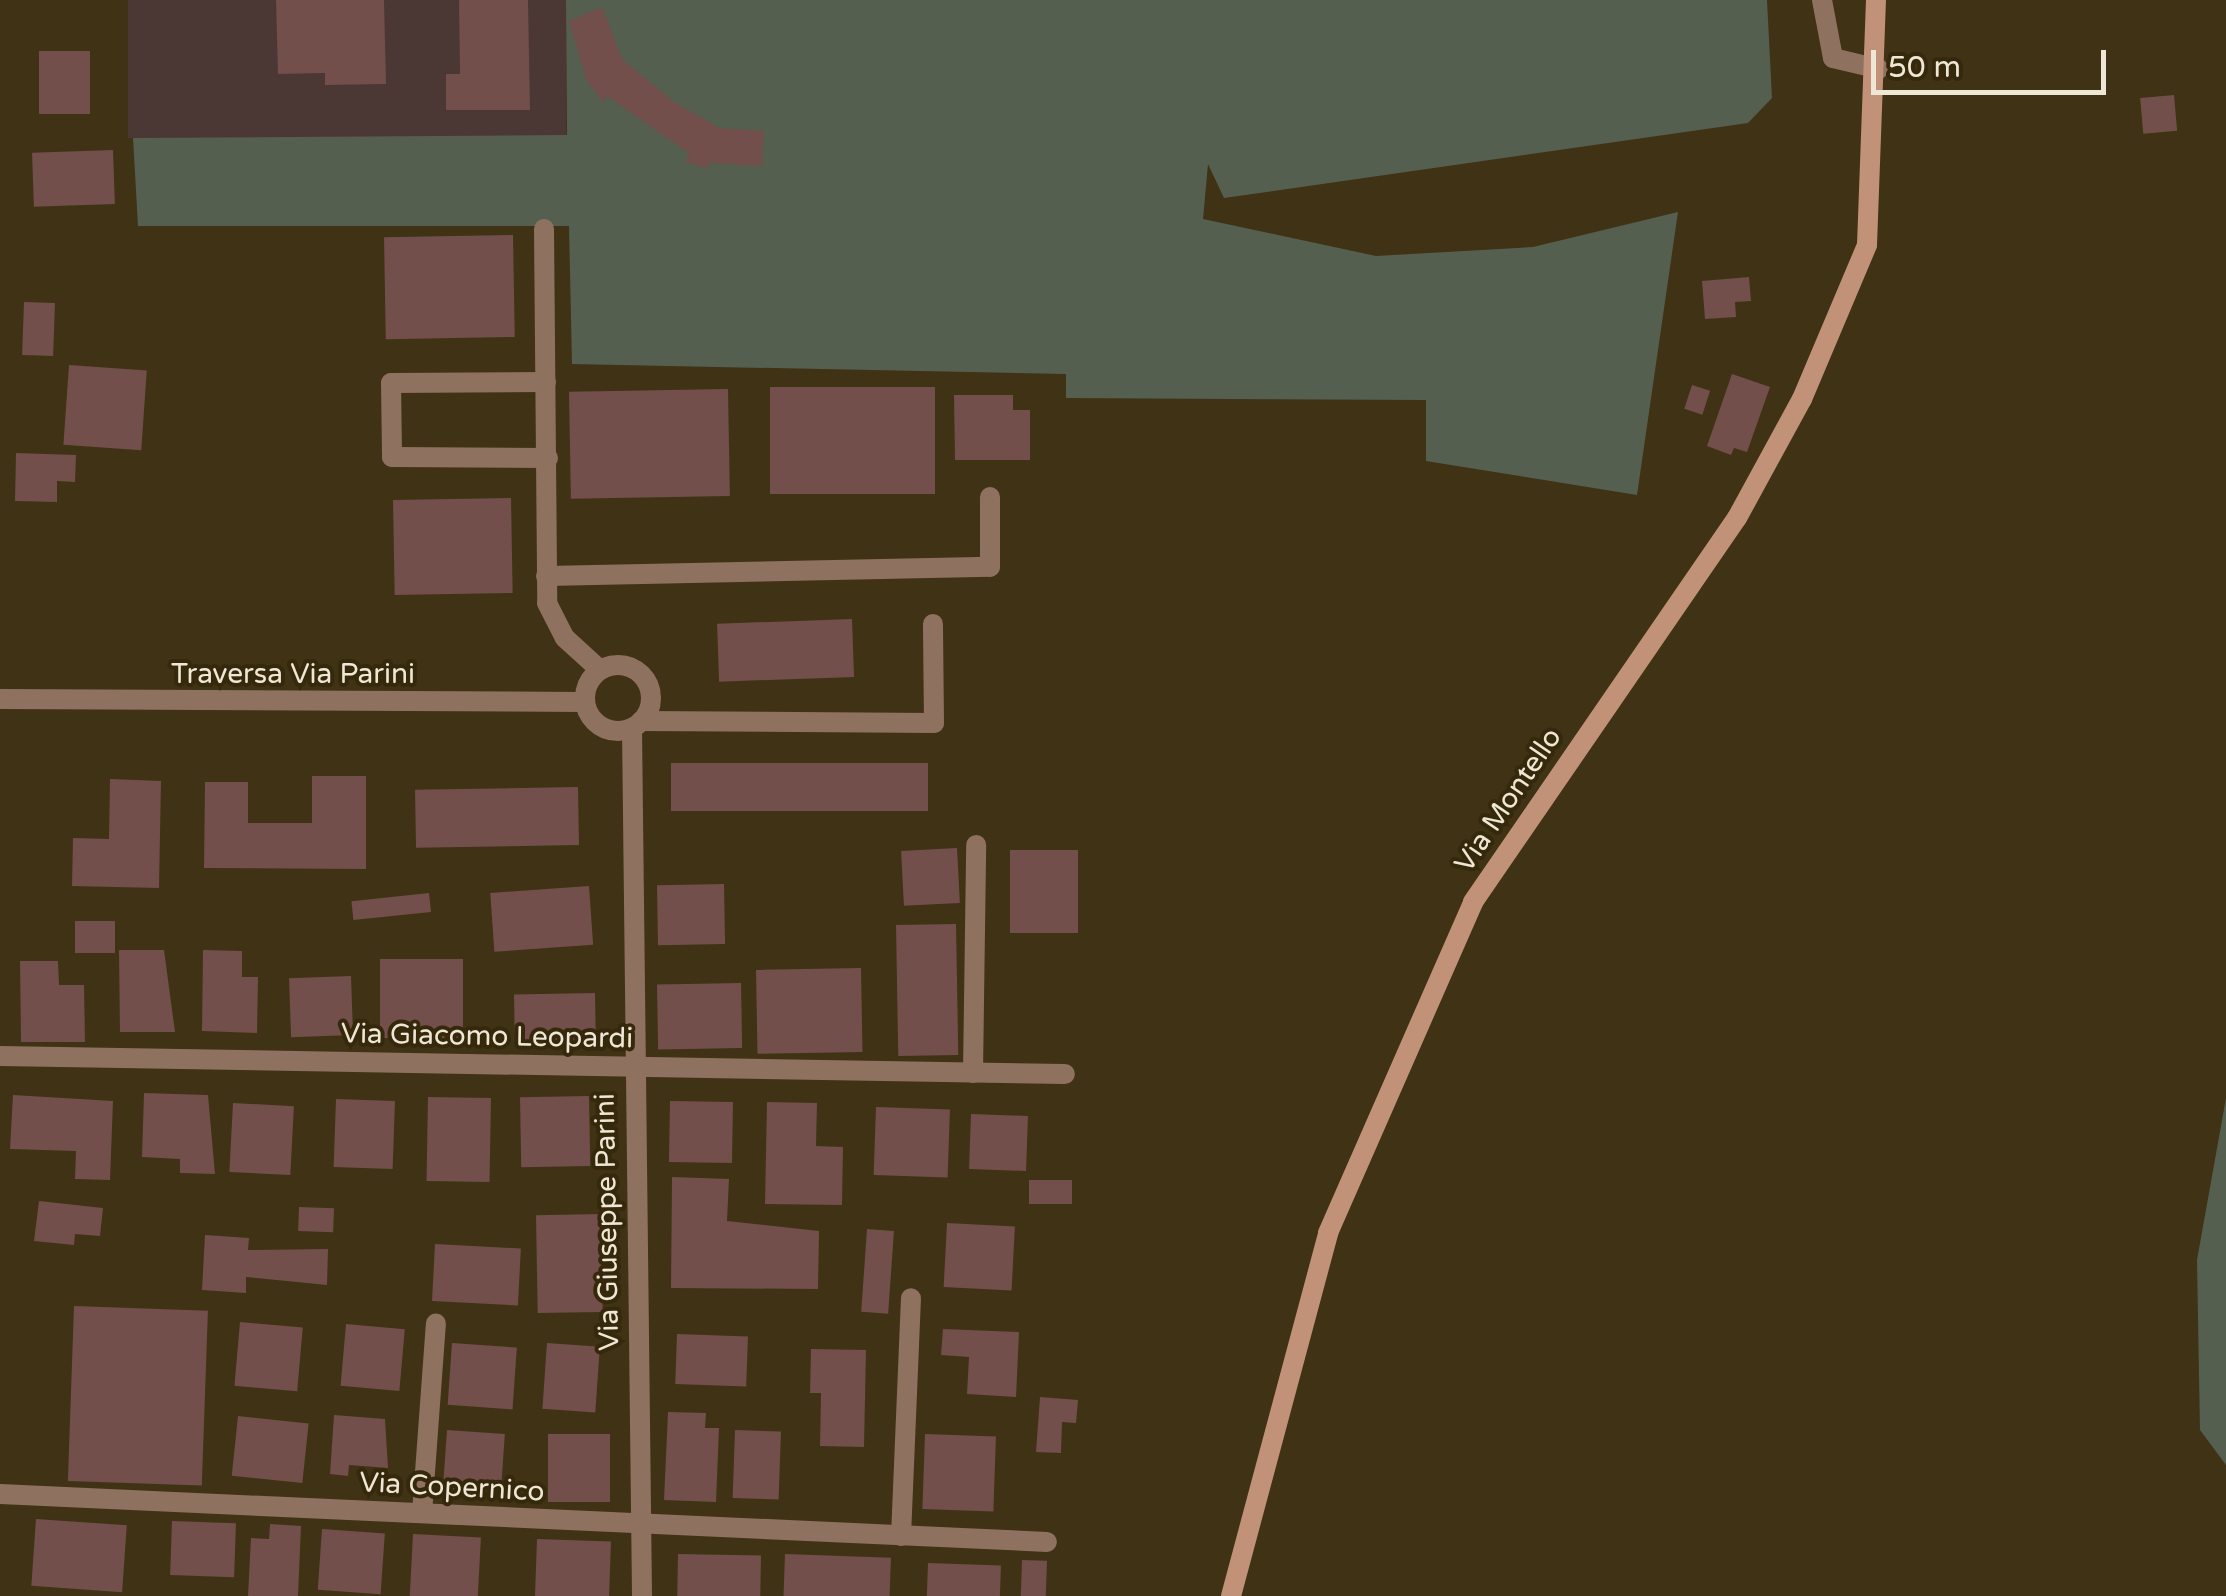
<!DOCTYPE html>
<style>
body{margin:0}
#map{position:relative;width:2226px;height:1596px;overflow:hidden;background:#403215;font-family:"Varela Round",sans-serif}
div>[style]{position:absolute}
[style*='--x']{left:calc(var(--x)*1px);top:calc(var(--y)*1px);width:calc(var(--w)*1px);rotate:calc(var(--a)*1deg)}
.education>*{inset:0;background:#4b3733;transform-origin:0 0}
.green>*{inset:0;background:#545f50}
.building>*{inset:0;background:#724f4a;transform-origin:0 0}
.street>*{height:20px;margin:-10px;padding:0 10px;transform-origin:10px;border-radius:10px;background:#8f7160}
.street>.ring{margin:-10px;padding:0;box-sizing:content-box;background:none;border:20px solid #8f7160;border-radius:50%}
.secondary>*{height:20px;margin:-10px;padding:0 10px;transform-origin:10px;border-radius:10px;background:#c19277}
span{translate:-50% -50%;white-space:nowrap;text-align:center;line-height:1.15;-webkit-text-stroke:8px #36280a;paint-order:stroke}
.street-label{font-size:28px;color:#efe7d6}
.scale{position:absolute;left:1871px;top:50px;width:235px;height:45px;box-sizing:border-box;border:5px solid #efe7d6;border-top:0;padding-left:12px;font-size:30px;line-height:35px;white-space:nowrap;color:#efe7d6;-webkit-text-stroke:8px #36280a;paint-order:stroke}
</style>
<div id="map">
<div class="education">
<div style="left:128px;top:0;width:438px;height:138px"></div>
</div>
<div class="green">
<div style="clip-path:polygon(566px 0,1767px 0,1772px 98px,1748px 123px,1224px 198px,1208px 164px,1203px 219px,1376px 256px,1533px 247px,1678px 212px,1637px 495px,1426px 461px,1426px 400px,1066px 398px,1066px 374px,572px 364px,569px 226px,138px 226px,133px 138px,567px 135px)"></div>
<div style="clip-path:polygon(2226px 1098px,2226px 1465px,2200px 1430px,2197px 1260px)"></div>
</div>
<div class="building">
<div style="clip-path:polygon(276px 0,384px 0,386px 84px,325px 85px,325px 73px,278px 74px)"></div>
<div style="clip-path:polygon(459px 0,528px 0,530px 110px,446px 110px,446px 74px,460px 74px)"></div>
<div style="clip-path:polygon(602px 7px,622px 59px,674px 102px,719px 128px,764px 131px,762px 166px,709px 163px,707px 169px,685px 161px,690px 154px,653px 128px,607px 96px,603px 102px,586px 79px,569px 21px)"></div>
<div style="left:39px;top:51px;width:51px;height:63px"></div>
<div style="left:2174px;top:95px;width:36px;height:34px;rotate:85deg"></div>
<div style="left:113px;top:150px;width:54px;height:81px;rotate:88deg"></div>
<div style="left:513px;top:235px;width:102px;height:129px;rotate:89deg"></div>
<div style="clip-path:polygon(1749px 277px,1751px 301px,1735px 302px,1736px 317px,1705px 319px,1702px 281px)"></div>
<div style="left:24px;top:302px;width:31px;height:53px;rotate:2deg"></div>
<div style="left:69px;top:365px;width:78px;height:80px;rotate:4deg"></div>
<div style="clip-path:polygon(1732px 374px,1770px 387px,1747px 452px,1734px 448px,1731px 455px,1707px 446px)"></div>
<div style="left:1692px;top:385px;width:19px;height:25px;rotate:18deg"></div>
<div style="left:770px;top:387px;width:165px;height:107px"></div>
<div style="left:728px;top:389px;width:107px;height:159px;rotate:89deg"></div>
<div style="clip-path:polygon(954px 395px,1013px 395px,1013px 410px,1030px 410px,1030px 460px,955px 460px)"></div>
<div style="clip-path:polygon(16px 453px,76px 455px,75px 482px,57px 481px,57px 502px,15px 501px)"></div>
<div style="left:511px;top:498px;width:95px;height:118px;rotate:89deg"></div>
<div style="left:852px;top:619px;width:58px;height:135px;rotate:88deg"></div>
<div style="left:928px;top:763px;width:48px;height:257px;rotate:90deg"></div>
<div style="clip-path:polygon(312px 776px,366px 776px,366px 869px,204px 868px,205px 782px,248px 782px,248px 823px,312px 823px)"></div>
<div style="clip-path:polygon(110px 779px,161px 781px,159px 888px,72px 886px,73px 838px,109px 839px)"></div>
<div style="left:578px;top:787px;width:58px;height:163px;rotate:89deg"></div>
<div style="left:957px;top:848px;width:55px;height:56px;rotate:87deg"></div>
<div style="left:1010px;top:850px;width:68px;height:83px"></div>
<div style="left:724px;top:884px;width:60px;height:67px;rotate:89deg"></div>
<div style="left:589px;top:886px;width:59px;height:99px;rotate:86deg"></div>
<div style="left:429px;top:893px;width:19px;height:78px;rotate:84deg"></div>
<div style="left:75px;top:921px;width:40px;height:32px"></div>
<div style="left:956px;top:924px;width:131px;height:60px;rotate:89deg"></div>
<div style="clip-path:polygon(119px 950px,164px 950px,175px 1032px,120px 1032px)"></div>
<div style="clip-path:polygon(203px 950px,242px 951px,242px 977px,258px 977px,257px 1033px,202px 1031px)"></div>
<div style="left:380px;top:959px;width:83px;height:79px"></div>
<div style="clip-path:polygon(20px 961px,58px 961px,59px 985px,84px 985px,85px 1042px,21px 1042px)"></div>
<div style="left:861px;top:968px;width:84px;height:105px;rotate:89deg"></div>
<div style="left:351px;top:976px;width:59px;height:62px;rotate:88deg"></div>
<div style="left:741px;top:983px;width:65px;height:84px;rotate:89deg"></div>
<div style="left:595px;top:993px;width:50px;height:81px;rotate:89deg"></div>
<div style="clip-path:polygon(144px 1093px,208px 1095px,215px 1174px,180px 1173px,180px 1159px,142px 1157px)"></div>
<div style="clip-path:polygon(13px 1095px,113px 1101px,110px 1180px,75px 1179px,76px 1151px,10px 1149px)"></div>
<div style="left:589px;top:1096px;width:70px;height:69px;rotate:89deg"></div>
<div style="left:428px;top:1097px;width:63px;height:84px;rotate:1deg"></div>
<div style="left:336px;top:1099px;width:59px;height:68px;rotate:2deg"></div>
<div style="left:733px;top:1102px;width:61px;height:63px;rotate:91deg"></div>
<div style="clip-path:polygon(767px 1102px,817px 1103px,816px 1146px,843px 1147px,842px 1205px,765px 1204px)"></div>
<div style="left:233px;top:1103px;width:61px;height:69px;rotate:3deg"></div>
<div style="left:876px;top:1107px;width:74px;height:68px;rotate:2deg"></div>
<div style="left:971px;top:1114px;width:57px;height:55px;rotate:2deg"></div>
<div style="clip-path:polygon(672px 1177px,729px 1179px,727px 1221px,819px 1231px,818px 1289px,671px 1288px)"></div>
<div style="left:1029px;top:1180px;width:43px;height:24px"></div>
<div style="clip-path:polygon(39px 1201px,103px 1208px,100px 1236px,75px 1234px,74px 1245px,34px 1241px)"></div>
<div style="left:299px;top:1207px;width:35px;height:24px;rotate:2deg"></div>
<div style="left:601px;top:1214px;width:98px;height:65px;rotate:89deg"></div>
<div style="left:947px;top:1223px;width:68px;height:64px;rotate:3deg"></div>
<div style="left:867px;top:1229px;width:27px;height:83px;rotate:4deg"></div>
<div style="clip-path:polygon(205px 1235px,249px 1238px,248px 1250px,328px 1249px,327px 1285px,246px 1277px,246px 1293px,202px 1290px)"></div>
<div style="left:435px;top:1244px;width:86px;height:57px;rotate:3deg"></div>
<div style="left:74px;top:1306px;width:134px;height:175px;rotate:2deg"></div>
<div style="left:240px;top:1322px;width:63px;height:64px;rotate:5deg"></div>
<div style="left:346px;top:1324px;width:59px;height:62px;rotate:5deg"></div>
<div style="clip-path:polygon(943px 1329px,1019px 1332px,1016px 1397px,967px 1394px,969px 1357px,941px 1355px)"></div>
<div style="left:677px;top:1334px;width:71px;height:50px;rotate:2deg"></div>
<div style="left:452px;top:1343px;width:65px;height:62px;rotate:4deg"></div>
<div style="left:547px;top:1343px;width:53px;height:66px;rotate:4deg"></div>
<div style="clip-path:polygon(811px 1349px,866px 1350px,864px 1447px,820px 1446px,821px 1393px,810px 1393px)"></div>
<div style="clip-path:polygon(1040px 1397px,1078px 1400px,1076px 1423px,1062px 1422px,1061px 1453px,1036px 1452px)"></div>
<div style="clip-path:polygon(668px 1412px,706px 1413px,705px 1428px,719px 1428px,716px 1502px,664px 1500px)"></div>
<div style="clip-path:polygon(334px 1415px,385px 1419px,388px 1468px,349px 1465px,348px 1476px,330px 1474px)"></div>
<div style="left:238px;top:1416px;width:71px;height:60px;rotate:6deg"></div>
<div style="left:447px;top:1430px;width:58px;height:59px;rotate:4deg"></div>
<div style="left:735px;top:1430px;width:46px;height:68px;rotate:2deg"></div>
<div style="left:548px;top:1434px;width:62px;height:68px"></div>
<div style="left:925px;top:1434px;width:71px;height:75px;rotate:2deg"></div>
<div style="left:36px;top:1519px;width:91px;height:67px;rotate:4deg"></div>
<div style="left:172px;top:1521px;width:64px;height:54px;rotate:2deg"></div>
<div style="clip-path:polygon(270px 1524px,301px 1526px,298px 1596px,248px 1596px,251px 1538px,269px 1539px)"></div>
<div style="left:322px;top:1529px;width:63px;height:61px;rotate:4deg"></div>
<div style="left:413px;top:1534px;width:68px;height:62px;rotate:3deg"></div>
<div style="left:537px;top:1539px;width:74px;height:57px;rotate:2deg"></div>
<div style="left:678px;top:1554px;width:83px;height:42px;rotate:1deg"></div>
<div style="left:785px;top:1554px;width:106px;height:42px;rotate:2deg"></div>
<div style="left:1022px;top:1560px;width:25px;height:36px;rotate:2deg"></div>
<div style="left:928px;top:1563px;width:73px;height:33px;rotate:2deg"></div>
</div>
<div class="street">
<div style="--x:1822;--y:0;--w:59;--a:79.3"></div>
<div style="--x:1833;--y:58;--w:47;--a:13.4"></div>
<div style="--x:544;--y:229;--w:374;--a:89.5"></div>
<div style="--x:547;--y:603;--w:39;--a:63"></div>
<div style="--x:565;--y:638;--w:47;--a:42.4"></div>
<div style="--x:546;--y:382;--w:155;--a:179.6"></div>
<div style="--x:391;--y:383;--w:74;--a:89.2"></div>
<div style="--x:392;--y:457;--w:156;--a:0.4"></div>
<div style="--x:546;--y:576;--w:444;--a:-1.2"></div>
<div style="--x:990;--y:567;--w:70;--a:-90"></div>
<div class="ring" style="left:585px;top:665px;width:46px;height:46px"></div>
<div style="--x:0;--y:699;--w:585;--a:0.29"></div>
<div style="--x:641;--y:721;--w:293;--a:0.4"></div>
<div style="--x:934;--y:723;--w:99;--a:-90.6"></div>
<div style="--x:632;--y:728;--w:868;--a:89.34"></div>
<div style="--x:0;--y:1056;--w:1065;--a:0.97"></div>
<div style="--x:973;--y:1073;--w:228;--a:-89.2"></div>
<div style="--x:0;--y:1494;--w:1048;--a:2.62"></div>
<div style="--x:422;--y:1513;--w:190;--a:-85.8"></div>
<div style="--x:901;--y:1536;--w:238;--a:-87.6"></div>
</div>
<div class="secondary">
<div style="--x:1231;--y:1596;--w:376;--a:-75"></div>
<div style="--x:1328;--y:1233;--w:361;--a:-66.3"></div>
<div style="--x:1473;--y:902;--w:466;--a:-55.5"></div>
<div style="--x:1737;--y:518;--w:136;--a:-61.4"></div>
<div style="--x:1802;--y:399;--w:167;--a:-67.1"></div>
<div style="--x:1867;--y:245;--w:245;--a:-87.9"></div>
</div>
<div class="street-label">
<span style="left:293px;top:674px">Traversa Via Parini</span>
<span style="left:1508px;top:800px;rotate:-56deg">Via Montello</span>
<span style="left:487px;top:1036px;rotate:1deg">Via Giacomo Leopardi</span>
<span style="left:607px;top:1222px;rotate:-91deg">Via Giuseppe Parini</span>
<span style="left:452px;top:1487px;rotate:3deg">Via Copernico</span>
</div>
<div class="scale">50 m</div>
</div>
